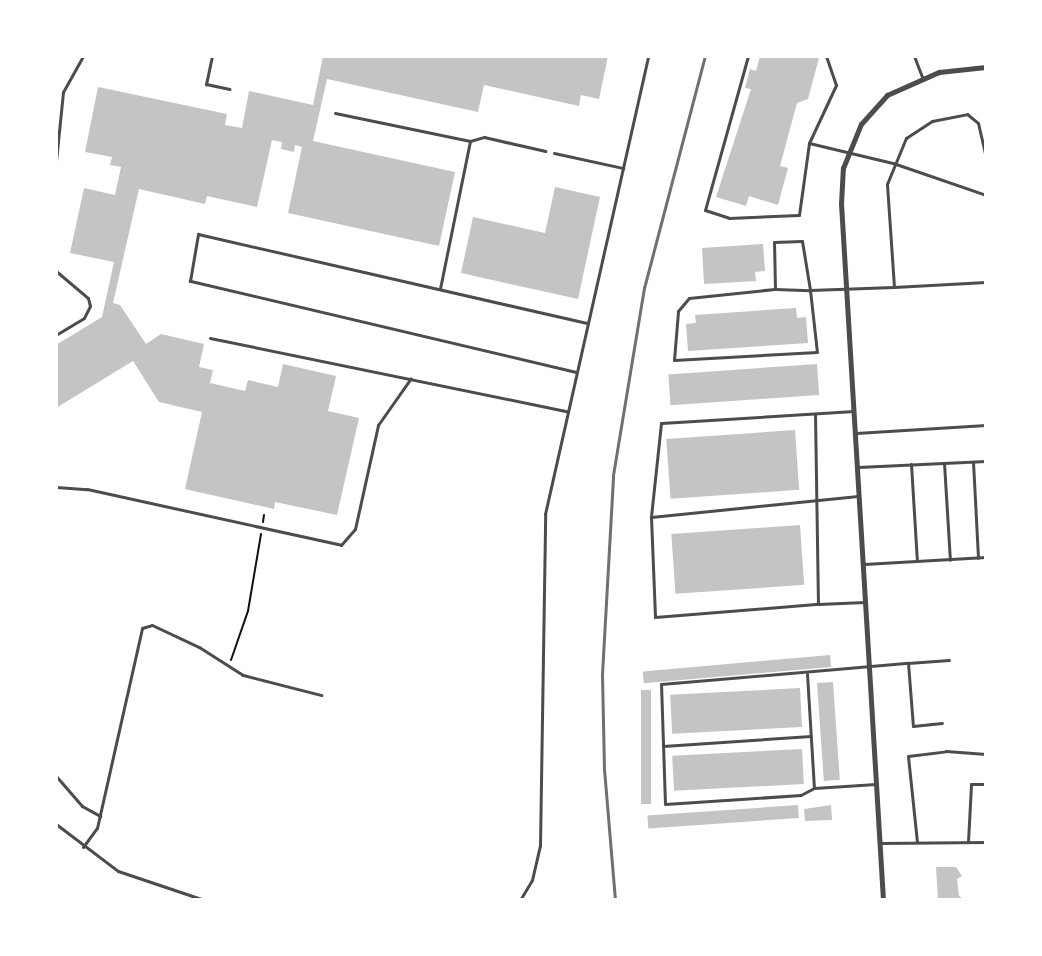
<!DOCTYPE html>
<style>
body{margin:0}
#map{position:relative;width:1042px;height:956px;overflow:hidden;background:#fff;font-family:"Noto Sans",sans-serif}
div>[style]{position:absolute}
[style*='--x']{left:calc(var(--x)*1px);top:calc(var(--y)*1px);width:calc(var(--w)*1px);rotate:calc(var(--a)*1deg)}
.building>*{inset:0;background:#c4c4c4;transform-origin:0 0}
.path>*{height:2px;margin:-1px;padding:0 1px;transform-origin:1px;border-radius:1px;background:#111}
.service>*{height:3px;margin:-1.5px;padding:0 1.5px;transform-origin:1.5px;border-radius:1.5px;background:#4c4c4c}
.minor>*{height:5px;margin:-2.5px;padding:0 2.5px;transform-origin:2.5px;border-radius:2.5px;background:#4c4c4c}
.rail>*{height:3px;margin:-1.5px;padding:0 1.5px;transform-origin:1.5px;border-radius:1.5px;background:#707070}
span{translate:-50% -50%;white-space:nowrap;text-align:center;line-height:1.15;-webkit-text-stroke:5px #fff;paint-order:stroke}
.frame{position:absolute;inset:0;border:58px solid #fff;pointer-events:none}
</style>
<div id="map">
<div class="building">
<div style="clip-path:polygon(323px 56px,608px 56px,599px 99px,581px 95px,579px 106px,484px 85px,478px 112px,327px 79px,313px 141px,455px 172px,439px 246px,288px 213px,302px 147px,295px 145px,294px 152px,281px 149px,282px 142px,272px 140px,257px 207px,207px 196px,205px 204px,139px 189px,113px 303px,120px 305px,146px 344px,161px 334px,204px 344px,199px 367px,213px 370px,210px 383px,245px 391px,248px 380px,278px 387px,283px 364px,336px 376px,328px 411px,359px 418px,337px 515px,275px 502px,274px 509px,185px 489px,202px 412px,159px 402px,133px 361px,56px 408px,56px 345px,102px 317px,114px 262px,70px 253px,84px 188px,115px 195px,121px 167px,110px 165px,112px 157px,85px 152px,98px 87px,227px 114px,225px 125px,242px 128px,249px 91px,313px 105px)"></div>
<div style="clip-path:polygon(760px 56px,819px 58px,808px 99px,797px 103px,780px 166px,788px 168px,778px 205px,749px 196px,746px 206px,716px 197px,751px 89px,745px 88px,750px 69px,756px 71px)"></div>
<div style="clip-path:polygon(555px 187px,600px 197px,578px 299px,461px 273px,473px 217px,545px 233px)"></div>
<div style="clip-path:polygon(763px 244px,765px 271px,755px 272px,756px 281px,704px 284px,702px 248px)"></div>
<div style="clip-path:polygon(796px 308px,797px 318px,806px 317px,808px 343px,688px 351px,686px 324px,696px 323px,695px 315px)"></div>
<div style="left:817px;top:364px;width:31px;height:149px;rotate:86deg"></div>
<div style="left:795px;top:430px;width:60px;height:129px;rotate:86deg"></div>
<div style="left:800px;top:525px;width:60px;height:129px;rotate:86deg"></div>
<div style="left:830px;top:655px;width:12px;height:188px;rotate:85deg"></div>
<div style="left:833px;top:682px;width:98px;height:16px;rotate:86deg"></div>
<div style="left:800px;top:688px;width:39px;height:130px;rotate:87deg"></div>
<div style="left:641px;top:690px;width:10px;height:114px"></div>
<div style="left:802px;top:749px;width:35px;height:130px;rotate:87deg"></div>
<div style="left:798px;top:805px;width:13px;height:151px;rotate:86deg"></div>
<div style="clip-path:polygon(831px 805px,832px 820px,805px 821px,804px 809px)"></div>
<div style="clip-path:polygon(936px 867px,956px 867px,962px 876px,957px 879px,959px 896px,965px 900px,938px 900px)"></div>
</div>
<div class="path">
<div style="--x:263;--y:522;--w:7;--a:-82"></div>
<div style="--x:231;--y:660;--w:52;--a:-70.9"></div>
<div style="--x:248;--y:611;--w:78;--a:-80.4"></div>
</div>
<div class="service">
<div style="--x:212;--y:56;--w:29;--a:102"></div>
<div style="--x:206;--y:84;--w:24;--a:12"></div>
<div style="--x:748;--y:56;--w:160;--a:105.6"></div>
<div style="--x:705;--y:210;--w:25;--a:18"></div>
<div style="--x:729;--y:218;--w:70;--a:-2.5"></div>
<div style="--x:799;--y:215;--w:73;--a:-82.1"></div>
<div style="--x:809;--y:143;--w:64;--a:-65"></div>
<div style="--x:836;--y:85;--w:31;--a:-109"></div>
<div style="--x:858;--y:56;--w:3;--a:0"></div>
<div style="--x:914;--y:56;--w:22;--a:69"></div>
<div style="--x:335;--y:113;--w:138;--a:11.7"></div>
<div style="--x:470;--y:141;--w:151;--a:101.5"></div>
<div style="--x:470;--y:141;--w:15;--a:-16"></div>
<div style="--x:484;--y:137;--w:63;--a:12.9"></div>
<div style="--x:809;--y:143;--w:86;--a:13.4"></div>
<div style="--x:893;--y:163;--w:98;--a:19"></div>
<div style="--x:554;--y:153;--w:71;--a:12.3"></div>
<div style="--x:56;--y:161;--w:69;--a:-84.2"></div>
<div style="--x:63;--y:92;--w:41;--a:-60.9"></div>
<div style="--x:56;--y:271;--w:42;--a:40.2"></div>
<div style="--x:88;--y:298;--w:8;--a:76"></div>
<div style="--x:90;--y:306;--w:13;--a:117"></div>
<div style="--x:84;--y:318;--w:33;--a:149"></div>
<div style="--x:894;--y:287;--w:103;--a:-93.9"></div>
<div style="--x:887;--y:184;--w:50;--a:-67.6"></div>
<div style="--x:906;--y:138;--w:31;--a:-33"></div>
<div style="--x:932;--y:121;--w:36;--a:-11"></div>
<div style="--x:967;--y:114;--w:14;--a:39"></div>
<div style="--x:978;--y:123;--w:35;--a:77"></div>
<div style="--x:775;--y:289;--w:47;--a:-91.2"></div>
<div style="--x:774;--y:242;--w:28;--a:-2"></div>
<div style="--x:802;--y:241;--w:50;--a:80.7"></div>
<div style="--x:810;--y:290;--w:62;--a:83.6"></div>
<div style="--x:817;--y:352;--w:143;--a:176.8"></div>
<div style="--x:674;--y:360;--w:49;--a:-85.3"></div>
<div style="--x:678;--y:311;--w:17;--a:-50"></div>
<div style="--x:689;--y:298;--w:86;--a:-6"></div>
<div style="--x:775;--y:289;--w:35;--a:2"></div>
<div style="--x:810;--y:290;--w:84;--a:-2"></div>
<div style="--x:894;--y:287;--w:92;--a:-3.1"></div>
<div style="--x:210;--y:338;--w:364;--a:11.6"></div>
<div style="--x:576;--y:372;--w:397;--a:-166.7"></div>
<div style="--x:190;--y:281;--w:48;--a:-80.3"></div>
<div style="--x:198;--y:234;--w:399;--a:12.9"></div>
<div style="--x:854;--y:411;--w:193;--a:176.4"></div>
<div style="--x:661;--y:423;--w:95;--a:96.1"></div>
<div style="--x:651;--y:517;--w:208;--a:-5.8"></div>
<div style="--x:815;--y:414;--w:190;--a:89.1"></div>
<div style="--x:818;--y:604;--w:47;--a:-2.4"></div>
<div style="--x:856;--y:433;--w:130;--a:-3.5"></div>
<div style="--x:973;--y:462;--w:96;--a:87"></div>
<div style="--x:944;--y:463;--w:97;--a:86.5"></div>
<div style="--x:911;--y:464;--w:97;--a:86.5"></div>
<div style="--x:858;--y:467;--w:128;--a:-2.7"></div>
<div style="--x:56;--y:487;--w:31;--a:4"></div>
<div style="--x:87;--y:489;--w:260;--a:12.4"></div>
<div style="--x:341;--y:545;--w:21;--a:-49"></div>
<div style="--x:355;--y:529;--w:107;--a:-77.5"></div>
<div style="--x:378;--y:425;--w:57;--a:-54.9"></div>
<div style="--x:651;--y:517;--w:100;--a:87.7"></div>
<div style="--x:655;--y:617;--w:164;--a:-4.6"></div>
<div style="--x:864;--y:564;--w:122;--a:-3.3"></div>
<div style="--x:908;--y:663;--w:41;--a:-4.2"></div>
<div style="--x:807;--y:674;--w:114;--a:86.5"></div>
<div style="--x:663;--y:746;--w:148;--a:-3.9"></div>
<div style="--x:56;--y:776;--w:40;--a:49"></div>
<div style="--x:82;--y:806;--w:21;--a:29"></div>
<div style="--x:876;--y:784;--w:62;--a:176.3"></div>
<div style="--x:814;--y:788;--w:15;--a:152"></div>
<div style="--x:801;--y:795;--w:136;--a:176.2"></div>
<div style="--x:665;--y:804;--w:120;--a:-91.9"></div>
<div style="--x:661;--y:684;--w:248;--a:-4.9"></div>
<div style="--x:908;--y:663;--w:63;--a:85.5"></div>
<div style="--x:913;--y:726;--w:29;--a:-6"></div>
<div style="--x:56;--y:824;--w:78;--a:37.2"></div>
<div style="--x:118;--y:871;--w:91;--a:18.6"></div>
<div style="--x:917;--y:842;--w:86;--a:-96"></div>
<div style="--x:908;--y:756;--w:38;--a:-7"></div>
<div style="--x:946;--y:751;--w:40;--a:4.3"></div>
<div style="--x:968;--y:842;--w:58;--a:-87"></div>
<div style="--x:971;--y:784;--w:15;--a:0"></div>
<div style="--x:880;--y:843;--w:106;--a:-0.5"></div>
<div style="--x:83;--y:847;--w:24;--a:-54"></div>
<div style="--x:97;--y:828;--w:205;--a:-77.3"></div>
<div style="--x:142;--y:628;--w:10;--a:-17"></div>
<div style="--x:152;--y:625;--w:52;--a:25.1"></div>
<div style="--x:199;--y:647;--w:52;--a:32.5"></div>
<div style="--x:243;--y:675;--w:81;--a:14.4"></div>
<div style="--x:520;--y:900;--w:23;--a:-59"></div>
<div style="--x:532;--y:880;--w:35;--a:-77"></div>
<div style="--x:540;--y:846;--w:332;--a:-89.1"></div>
<div style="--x:545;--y:514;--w:469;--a:-77.3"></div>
</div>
<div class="minor">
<div style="--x:883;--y:900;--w:697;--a:-93.45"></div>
<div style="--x:841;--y:204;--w:36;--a:-87"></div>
<div style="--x:843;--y:168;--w:48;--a:-67.8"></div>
<div style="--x:861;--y:124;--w:39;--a:-48"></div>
<div style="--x:887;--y:95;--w:57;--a:-23.9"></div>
<div style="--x:939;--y:72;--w:47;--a:-6.1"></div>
</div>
<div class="rail">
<div style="--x:615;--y:900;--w:130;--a:-94.8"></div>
<div style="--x:604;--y:770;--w:96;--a:-91.2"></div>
<div style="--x:602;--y:674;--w:199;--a:-86.8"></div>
<div style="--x:613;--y:475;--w:190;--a:-80.6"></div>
<div style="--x:644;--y:288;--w:240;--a:-75.3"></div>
</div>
<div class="frame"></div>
</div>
